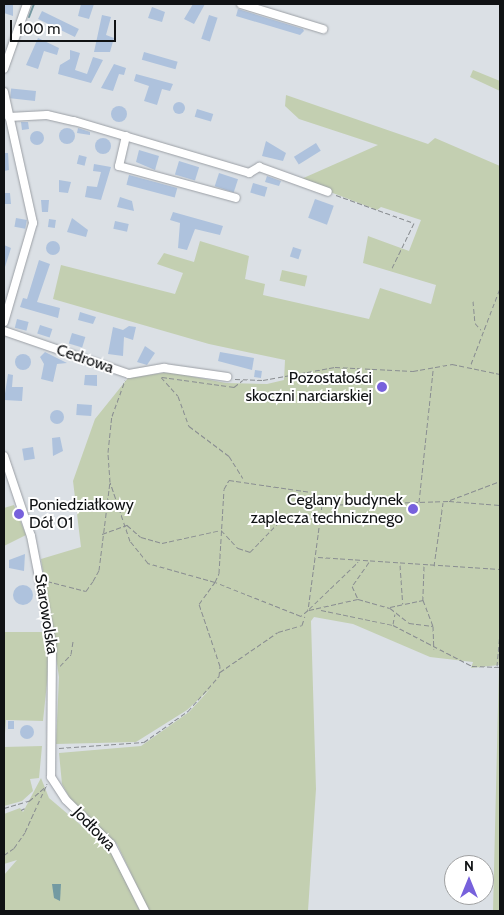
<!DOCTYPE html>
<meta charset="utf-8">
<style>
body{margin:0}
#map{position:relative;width:504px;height:915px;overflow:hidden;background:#dbe0e5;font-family:Cabin,sans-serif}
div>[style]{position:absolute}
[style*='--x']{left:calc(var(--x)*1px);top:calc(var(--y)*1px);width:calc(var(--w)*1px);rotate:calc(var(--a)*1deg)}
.green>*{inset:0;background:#c3cfb1;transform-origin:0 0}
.water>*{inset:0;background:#739aa2}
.stream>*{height:2px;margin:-1px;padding:0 1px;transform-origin:1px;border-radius:1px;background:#739aa2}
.building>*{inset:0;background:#aec2dd;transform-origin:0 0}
.round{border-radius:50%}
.path>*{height:1px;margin-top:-0.5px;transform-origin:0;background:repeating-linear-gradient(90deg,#898d91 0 5px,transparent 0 7.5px)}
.roads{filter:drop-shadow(0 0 1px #9b9fa5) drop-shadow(0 0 1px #9b9fa5)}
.minor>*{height:8px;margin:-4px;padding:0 4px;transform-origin:4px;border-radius:4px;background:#fff}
.dots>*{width:14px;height:14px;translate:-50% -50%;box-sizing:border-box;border:2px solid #fff;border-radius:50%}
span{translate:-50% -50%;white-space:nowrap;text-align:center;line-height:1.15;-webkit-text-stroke:4px #fff;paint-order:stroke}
.street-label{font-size:16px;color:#101214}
.poi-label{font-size:16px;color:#101214}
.right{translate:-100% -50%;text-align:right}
.left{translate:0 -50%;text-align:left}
.frame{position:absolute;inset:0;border:5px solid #101214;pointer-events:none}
.north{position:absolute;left:444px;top:855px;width:50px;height:50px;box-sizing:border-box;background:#fff;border:1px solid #9fa0a1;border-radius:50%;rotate:0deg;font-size:14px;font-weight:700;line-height:20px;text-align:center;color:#101214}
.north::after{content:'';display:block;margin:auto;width:18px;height:22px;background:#7761dc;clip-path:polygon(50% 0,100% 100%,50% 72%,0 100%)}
.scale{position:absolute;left:10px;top:20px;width:106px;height:22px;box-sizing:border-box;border:2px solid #101214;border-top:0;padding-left:6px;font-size:15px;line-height:18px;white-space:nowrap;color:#101214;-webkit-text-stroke:4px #fff;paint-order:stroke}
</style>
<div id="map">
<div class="green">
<div style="clip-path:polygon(473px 70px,500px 81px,500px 91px,470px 77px)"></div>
<div style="clip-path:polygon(286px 95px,428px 144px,435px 138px,500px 166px,500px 911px,493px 911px,499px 665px,471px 668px,473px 662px,430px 657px,353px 624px,314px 617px,311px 621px,316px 789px,308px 911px,149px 911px,117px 844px,72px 802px,62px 784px,59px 753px,141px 746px,189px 712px,210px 689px,187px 710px,136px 742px,56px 744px,59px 677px,41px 559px,81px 547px,73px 481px,95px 419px,128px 378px,169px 372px,226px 383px,267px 384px,284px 380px,285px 360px,209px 344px,53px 299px,61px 265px,175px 294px,183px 273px,157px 264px,164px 253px,194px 262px,200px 241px,249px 256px,245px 279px,265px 284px,263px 295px,369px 319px,380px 288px,431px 304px,436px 285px,363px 263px,368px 236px,409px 251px,421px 220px,381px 207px,377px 210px,299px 180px,378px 145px,299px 119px,285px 106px)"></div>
<div style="left:282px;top:270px;width:26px;height:11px;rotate:13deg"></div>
<div style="clip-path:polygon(14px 505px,26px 535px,4px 546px,4px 508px)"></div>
<div style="clip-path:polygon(4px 632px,46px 632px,49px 663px,43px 721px,6px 720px,4px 747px,42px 746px,39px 778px,30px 779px,33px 791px,22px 801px,4px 806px)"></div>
<div style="clip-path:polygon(41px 778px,49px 798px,110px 850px,140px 911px,4px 911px,4px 875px,17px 860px,4px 864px,4px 814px,20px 808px,23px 812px)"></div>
</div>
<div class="water">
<div style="clip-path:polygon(52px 884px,61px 884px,60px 901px,54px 898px)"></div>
</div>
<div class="stream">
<div style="--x:29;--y:17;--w:14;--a:-69"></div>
<div style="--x:26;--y:27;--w:3;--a:-72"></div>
</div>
<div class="building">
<div style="clip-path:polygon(4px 4px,13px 4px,13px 16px,4px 13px)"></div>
<div style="clip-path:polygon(81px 4px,94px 4px,89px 19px,78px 16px)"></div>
<div style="clip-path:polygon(193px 4px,205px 4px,194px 24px,184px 19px)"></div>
<div style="clip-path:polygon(152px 7px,165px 12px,162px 22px,148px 18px)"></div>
<div style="clip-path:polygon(238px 9px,303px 29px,304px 31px,300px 35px,236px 16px)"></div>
<div style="left:42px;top:11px;width:41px;height:9px;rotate:26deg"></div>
<div style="clip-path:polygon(102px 15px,111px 17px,106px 35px,114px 38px,110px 52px,94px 52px)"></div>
<div style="left:209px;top:15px;width:9px;height:25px;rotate:18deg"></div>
<div style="clip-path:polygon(38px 38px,59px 48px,57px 55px,44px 51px,38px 69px,26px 65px)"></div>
<div style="clip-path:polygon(70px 50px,80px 53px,75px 70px,87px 74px,93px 57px,103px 60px,91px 83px,58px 74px,60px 65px,70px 59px)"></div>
<div style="left:144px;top:52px;width:35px;height:8px;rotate:16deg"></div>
<div style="clip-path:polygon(114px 64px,126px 68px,124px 75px,119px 74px,113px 91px,101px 88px)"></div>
<div style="clip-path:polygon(136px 74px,173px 84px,170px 91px,162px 89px,157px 105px,144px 101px,149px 86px,134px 81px)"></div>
<div style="left:36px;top:91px;width:10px;height:25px;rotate:96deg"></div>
<div class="round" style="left:173px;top:102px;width:12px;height:12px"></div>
<div class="round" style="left:111px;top:106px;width:16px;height:16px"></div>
<div style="left:197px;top:109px;width:17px;height:8px;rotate:17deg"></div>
<div style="clip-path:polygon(21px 122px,28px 122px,29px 129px,22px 130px)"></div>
<div class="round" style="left:59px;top:128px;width:16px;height:16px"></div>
<div style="clip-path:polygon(78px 128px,90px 132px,90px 135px,77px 133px)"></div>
<div class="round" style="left:30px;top:131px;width:14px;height:14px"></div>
<div class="round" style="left:95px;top:138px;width:16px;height:16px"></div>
<div style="clip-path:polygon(266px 141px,286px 153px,283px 161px,262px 156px)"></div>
<div style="left:316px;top:143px;width:9px;height:26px;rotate:58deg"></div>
<div style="clip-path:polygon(139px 150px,159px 156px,155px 170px,136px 162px)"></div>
<div style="clip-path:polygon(4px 153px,8px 153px,9px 170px,4px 171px)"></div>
<div style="left:79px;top:155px;width:8px;height:9px;rotate:14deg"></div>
<div style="left:179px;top:161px;width:21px;height:14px;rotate:17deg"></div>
<div style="clip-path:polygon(94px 164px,111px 167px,101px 200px,85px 197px,87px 186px,97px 187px,101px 172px,93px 171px)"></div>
<div style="left:219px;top:173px;width:20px;height:14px;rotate:18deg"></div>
<div style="left:129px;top:175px;width:50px;height:10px;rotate:15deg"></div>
<div style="clip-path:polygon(267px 176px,281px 181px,279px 186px,265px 182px)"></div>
<div style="clip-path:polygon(59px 180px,71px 182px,68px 193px,59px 192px)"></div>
<div style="left:253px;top:183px;width:15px;height:10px;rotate:16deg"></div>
<div style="clip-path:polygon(4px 193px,10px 193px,11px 204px,4px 204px)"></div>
<div style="clip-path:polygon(120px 197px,132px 201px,134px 211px,117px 207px)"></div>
<div style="left:315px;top:199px;width:20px;height:20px;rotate:20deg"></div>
<div style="clip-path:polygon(41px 200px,49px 200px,48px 212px,42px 212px)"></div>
<div style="clip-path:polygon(173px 212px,223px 226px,220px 235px,195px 229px,187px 250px,178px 248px,180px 223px,170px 220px)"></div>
<div style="left:16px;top:218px;width:11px;height:9px;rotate:10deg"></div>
<div style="clip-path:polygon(72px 218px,88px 230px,86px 237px,67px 232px)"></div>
<div style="left:49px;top:219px;width:7px;height:8px;rotate:8deg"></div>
<div style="left:115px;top:221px;width:14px;height:8px;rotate:12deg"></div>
<div class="round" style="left:46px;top:241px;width:14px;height:14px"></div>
<div style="clip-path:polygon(4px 245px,11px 248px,5px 267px,4px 266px)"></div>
<div style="left:293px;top:247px;width:9px;height:10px;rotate:18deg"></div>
<div style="clip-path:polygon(39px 260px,50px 264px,37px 302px,60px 308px,58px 318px,20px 307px,23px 298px,27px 299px)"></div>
<div style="clip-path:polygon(80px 312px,96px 317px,93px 324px,78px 320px)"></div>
<div style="left:17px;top:319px;width:12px;height:9px;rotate:14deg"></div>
<div style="left:40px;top:325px;width:13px;height:9px;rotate:18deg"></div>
<div style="clip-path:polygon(129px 326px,136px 327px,133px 340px,124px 337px,123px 356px,108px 354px,113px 327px,123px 330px)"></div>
<div style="left:72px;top:333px;width:14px;height:11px;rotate:17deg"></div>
<div style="clip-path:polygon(145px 346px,155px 353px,147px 365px,137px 362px)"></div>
<div style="clip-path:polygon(45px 352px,67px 363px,57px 364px,53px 382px,41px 379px,44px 364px,40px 357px)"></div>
<div style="clip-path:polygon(220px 352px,254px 358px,252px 370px,218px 361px)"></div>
<div class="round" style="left:15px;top:354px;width:16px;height:16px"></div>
<div style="left:255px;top:370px;width:7px;height:7px;rotate:8deg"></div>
<div style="clip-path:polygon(8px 374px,13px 375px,12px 387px,23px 387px,22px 401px,4px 400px)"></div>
<div style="clip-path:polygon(85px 375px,97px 375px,97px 386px,84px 385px)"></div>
<div style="left:77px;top:404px;width:15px;height:11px;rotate:4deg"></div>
<div class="round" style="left:50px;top:410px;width:14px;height:14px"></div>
<div style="clip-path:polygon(60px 437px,63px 451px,53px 456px,52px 438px)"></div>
<div style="left:33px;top:447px;width:12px;height:11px;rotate:81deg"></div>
<div style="clip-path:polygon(25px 554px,24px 571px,9px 568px,9px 560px)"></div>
<div class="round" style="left:13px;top:585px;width:20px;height:20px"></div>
<div style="left:8px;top:721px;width:6px;height:8px"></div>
<div class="round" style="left:20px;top:725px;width:14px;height:14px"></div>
</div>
<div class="path">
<div style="--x:336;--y:195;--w:83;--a:19.7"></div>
<div style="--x:414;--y:223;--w:50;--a:116.1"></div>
<div style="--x:473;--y:301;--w:22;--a:85"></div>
<div style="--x:475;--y:323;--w:9;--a:49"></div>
<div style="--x:471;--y:364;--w:81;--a:-69.1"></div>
<div style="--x:161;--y:377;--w:25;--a:48"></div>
<div style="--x:178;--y:396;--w:32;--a:70"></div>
<div style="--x:189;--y:426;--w:50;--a:36.9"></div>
<div style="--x:229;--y:456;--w:26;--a:58"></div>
<div style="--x:162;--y:377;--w:73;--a:7.9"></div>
<div style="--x:234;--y:387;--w:11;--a:-38"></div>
<div style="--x:235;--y:379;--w:28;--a:2"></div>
<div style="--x:263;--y:380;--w:73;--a:-10.2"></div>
<div style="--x:335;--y:367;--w:78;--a:2.9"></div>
<div style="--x:413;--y:371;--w:40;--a:-10"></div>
<div style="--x:452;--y:364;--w:49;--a:11.8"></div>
<div style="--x:450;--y:500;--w:53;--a:-20.8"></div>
<div style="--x:419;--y:502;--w:133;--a:-83.9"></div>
<div style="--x:323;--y:505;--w:126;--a:-1.8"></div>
<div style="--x:449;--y:501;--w:51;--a:4.5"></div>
<div style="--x:102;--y:534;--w:27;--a:-20"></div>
<div style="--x:127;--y:525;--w:18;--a:41"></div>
<div style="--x:141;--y:537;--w:22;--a:16"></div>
<div style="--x:162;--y:543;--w:60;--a:-12.4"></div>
<div style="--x:221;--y:530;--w:25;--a:47"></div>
<div style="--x:238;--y:548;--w:13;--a:18"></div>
<div style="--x:250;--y:552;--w:45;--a:-45.9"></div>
<div style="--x:281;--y:520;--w:40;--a:-2.9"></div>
<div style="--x:318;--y:557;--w:182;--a:3.8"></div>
<div style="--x:369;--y:562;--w:29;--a:125"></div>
<div style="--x:352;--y:586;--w:14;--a:65"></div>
<div style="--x:358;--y:599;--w:33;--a:16"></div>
<div style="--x:390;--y:608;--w:24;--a:38"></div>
<div style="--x:409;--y:623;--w:24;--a:7"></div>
<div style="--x:400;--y:565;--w:39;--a:86"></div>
<div style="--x:424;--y:566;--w:34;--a:92"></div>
<div style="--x:423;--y:600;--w:28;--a:69"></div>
<div style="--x:433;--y:626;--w:23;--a:88"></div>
<div style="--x:434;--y:566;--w:64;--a:-81.9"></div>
<div style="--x:47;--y:581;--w:40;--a:14.4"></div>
<div style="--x:86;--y:591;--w:12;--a:-55"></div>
<div style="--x:93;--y:581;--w:13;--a:-61"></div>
<div style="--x:99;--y:570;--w:89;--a:-82.9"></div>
<div style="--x:390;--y:607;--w:34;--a:-12"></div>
<div style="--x:309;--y:609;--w:68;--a:-43.8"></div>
<div style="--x:309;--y:610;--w:50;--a:-12.7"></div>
<div style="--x:321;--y:610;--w:74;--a:11.8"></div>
<div style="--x:393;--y:625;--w:89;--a:27.4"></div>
<div style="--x:472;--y:666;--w:28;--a:2"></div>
<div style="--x:393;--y:624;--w:10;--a:-79"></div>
<div style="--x:60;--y:666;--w:16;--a:-47"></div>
<div style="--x:71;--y:654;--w:13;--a:-81"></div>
<div style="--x:497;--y:666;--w:32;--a:-85"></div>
<div style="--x:220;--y:672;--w:70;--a:-34.6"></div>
<div style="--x:278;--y:632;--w:25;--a:-16"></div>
<div style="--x:302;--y:625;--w:9;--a:-72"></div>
<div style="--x:59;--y:748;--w:85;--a:-4"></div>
<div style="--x:144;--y:742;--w:54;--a:-35.2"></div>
<div style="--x:188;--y:711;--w:47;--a:-48.5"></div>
<div style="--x:219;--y:676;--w:10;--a:-84"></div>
<div style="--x:220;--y:666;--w:65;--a:-108.7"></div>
<div style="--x:199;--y:604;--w:27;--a:-54"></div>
<div style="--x:215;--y:582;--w:10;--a:-66"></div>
<div style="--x:219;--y:573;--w:84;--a:-86.6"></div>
<div style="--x:224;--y:489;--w:10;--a:-61"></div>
<div style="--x:229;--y:480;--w:83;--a:8.3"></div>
<div style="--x:311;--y:492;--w:17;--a:50"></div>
<div style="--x:322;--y:505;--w:106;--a:97.6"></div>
<div style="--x:308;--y:610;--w:9;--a:139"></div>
<div style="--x:301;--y:616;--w:92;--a:-158.4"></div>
<div style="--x:215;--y:582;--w:70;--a:-164.2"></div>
<div style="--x:148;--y:563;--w:28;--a:-129"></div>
<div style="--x:130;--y:541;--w:62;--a:-108.7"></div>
<div style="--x:110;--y:482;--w:30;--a:-94"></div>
<div style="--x:108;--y:452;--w:36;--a:-84"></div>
<div style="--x:112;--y:416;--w:38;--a:-70"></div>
<div style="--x:4;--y:808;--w:26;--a:-16"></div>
<div style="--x:29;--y:801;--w:23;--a:-41"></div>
<div style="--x:21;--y:810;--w:4;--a:-27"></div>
<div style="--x:4;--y:855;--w:12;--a:-35"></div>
<div style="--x:14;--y:848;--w:19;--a:-55"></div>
<div style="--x:25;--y:832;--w:53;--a:-65.4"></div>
</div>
<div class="roads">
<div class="minor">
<div style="--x:241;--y:4;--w:86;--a:17"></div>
<div style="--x:4;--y:69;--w:69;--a:-70.5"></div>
<div style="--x:4;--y:92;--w:134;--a:77.5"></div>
<div style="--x:33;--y:223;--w:103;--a:106.3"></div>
<div style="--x:9;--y:117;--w:38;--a:-3"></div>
<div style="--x:47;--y:115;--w:28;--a:13"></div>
<div style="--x:74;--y:121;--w:183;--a:16.5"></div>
<div style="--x:249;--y:173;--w:12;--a:-31"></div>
<div style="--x:259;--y:167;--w:73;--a:19.9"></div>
<div style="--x:126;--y:136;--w:31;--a:103"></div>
<div style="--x:119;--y:166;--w:121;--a:15.3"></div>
<div style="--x:4;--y:331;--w:132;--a:19"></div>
<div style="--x:129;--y:374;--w:36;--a:-10"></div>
<div style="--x:164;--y:368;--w:64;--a:8.1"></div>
<div style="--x:4;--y:456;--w:84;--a:71.4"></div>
<div style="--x:31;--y:536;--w:110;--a:79"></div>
<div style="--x:52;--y:644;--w:133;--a:90.4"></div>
<div style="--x:51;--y:777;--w:27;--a:57"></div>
<div style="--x:66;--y:800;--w:63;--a:44.4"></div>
<div style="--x:111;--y:844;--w:75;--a:63.1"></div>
</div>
</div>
<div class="dots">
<div style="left:382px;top:387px;background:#7761dc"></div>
<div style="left:413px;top:509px;background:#7761dc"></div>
<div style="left:19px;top:514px;background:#7761dc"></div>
</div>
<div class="street-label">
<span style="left:85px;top:359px;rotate:19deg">Cedrowa</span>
<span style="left:46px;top:614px;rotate:81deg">Starowolska</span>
<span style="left:94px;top:829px;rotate:46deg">Jodłowa</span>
</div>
<div class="poi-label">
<span class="right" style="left:372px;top:387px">Pozostałości<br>skoczni narciarskiej</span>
<span class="right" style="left:403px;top:509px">Ceglany budynek<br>zaplecza technicznego</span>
<span class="left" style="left:29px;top:514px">Poniedziałkowy<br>Dół 01</span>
</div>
<div class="frame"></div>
<div class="north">N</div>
<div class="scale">100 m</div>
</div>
